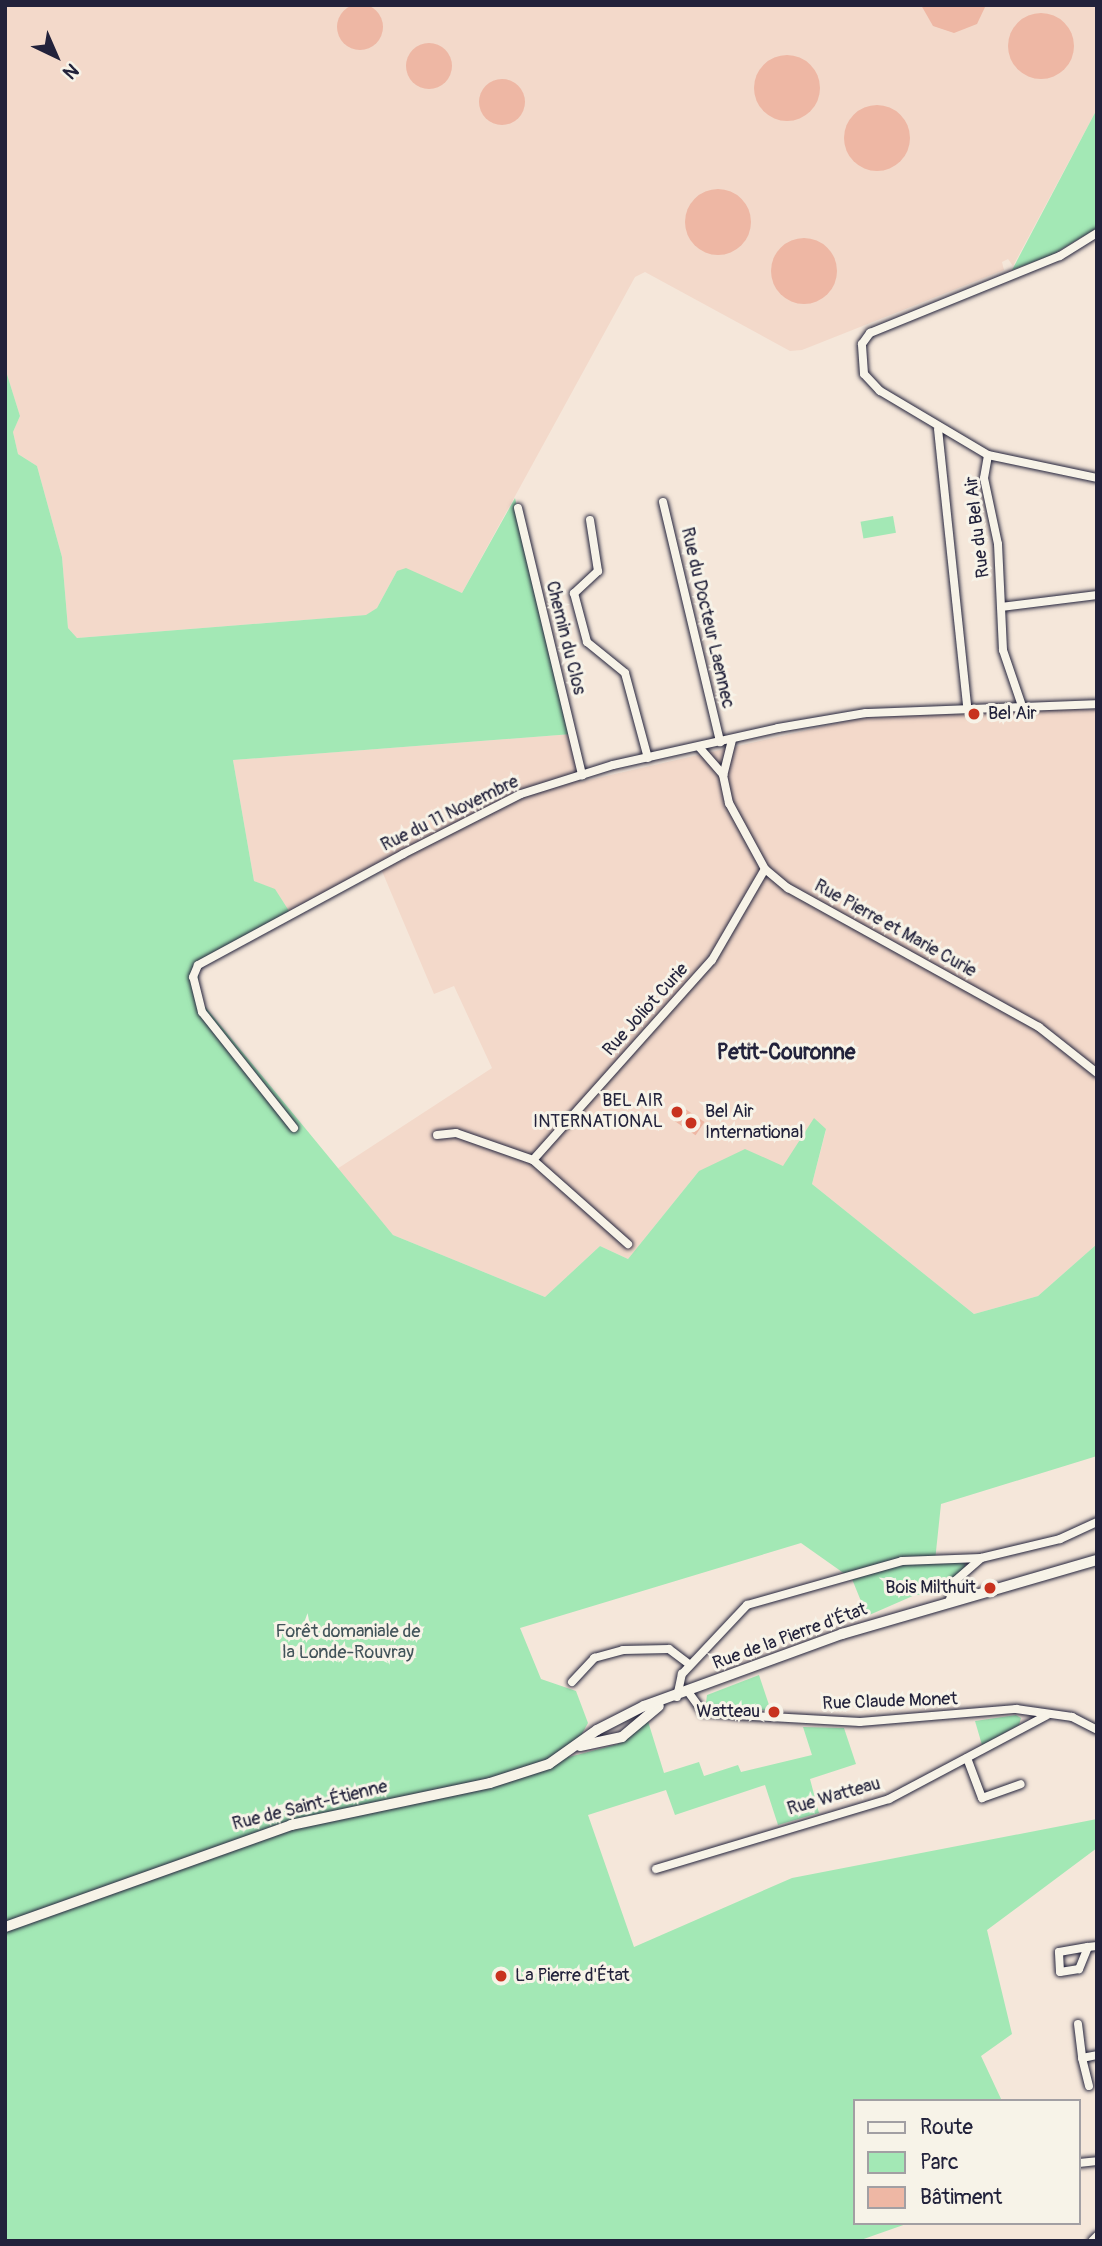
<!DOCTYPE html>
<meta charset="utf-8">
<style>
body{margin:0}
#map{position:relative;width:1102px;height:2246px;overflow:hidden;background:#f5e7da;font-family:Pangolin,sans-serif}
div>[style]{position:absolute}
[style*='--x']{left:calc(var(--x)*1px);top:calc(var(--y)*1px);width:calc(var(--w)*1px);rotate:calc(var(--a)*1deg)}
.built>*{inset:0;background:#f3d9ca}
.green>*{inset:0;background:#a3e8b5;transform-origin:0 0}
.building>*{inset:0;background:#eeb7a4;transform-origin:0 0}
.round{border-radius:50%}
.roads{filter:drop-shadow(0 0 2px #22223b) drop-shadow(0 0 2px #22223b)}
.street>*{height:8px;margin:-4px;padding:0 4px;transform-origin:4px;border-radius:4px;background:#f7f3e8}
.secondary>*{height:10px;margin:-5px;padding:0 5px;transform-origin:5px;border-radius:5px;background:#f7f3e8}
.dots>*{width:19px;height:19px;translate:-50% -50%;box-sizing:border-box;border:4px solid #f7f3e8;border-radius:50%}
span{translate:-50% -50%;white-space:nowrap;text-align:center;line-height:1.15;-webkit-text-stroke:6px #f7f3e8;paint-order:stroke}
.street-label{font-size:18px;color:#22223b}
.poi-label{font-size:18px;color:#22223b}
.left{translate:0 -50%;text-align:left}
.right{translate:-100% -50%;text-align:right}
.park-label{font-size:18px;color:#42545a}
.quarter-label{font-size:21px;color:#22223b;font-weight:700}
.frame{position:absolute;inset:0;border:7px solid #22223b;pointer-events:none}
.legend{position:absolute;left:853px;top:2099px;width:228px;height:126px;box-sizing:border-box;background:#f7f3e8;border:2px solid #a29fa3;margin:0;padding:9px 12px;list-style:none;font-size:21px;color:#22223b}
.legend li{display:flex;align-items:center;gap:14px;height:35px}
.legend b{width:35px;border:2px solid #a29fa3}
.north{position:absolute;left:21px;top:21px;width:70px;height:70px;-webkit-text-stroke:5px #f7f3e8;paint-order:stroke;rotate:136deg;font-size:19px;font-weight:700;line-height:28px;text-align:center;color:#22223b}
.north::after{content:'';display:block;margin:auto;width:24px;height:32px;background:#22223b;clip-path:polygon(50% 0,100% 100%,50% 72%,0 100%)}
</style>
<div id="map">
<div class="built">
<div style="clip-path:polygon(5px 5px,1097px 5px,1097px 109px,1013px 266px,1008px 259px,1002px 262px,1004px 270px,802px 350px,790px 351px,645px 272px,635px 277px,462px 593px,397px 571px,377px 608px,367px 615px,77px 638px,68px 628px,62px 557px,37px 466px,18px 454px,13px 432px,20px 416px,5px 368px)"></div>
<div style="clip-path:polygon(1019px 707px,1097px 710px,1097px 1244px,1038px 1296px,974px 1314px,812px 1184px,826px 1130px,783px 1167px,699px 1171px,628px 1259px,600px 1246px,545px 1297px,393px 1235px,337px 1169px,492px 1068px,454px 986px,434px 994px,379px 864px,291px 914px,275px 890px,254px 881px,233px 760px,572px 734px,580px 782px,869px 716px)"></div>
</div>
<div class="green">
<div style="clip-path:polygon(1097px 109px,1097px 228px,1052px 255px,1012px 270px)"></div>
<div style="clip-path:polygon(5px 368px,20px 416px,13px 432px,18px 454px,37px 466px,62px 557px,68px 628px,77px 638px,366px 615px,377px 608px,397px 571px,406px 568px,462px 593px,515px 498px,572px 734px,233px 760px,254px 881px,275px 889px,291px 914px,199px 962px,198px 998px,393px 1235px,545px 1297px,600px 1246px,628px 1259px,699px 1171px,745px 1149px,783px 1166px,814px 1118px,826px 1129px,812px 1184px,974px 1314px,1038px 1296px,1097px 1244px,1097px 1456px,941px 1504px,935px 1561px,965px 1563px,965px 1575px,938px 1593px,915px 1595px,867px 1616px,852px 1579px,801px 1543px,520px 1628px,541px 1679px,576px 1691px,588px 1723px,569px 1757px,618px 1744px,647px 1718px,664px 1773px,699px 1762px,704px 1776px,738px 1765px,741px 1772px,812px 1755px,803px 1727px,844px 1728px,856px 1764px,810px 1779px,819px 1813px,778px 1825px,765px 1785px,675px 1815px,666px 1790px,588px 1815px,634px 1947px,792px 1878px,1097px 1819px,1097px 1848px,987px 1930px,1012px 2034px,981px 2056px,1002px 2101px,855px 2101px,855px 2223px,909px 2223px,858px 2241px,5px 2241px)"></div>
<div style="left:893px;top:516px;width:17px;height:33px;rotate:80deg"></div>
<div style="clip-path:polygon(759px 1675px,771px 1711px,706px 1703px,707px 1695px)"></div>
<div style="clip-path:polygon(1016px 1715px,1021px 1718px,1019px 1725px,982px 1745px,975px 1721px)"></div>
</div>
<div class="building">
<div class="round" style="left:337px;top:4px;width:46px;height:46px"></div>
<div style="clip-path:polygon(921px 5px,986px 5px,977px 24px,954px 33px,933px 26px)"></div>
<div class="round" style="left:1008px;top:13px;width:66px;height:66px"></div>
<div class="round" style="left:406px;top:43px;width:46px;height:46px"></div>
<div class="round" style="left:754px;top:55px;width:66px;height:66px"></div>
<div class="round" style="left:479px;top:79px;width:46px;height:46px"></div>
<div class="round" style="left:844px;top:105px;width:66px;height:66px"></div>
<div class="round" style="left:685px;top:189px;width:66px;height:66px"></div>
<div class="round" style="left:771px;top:238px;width:66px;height:66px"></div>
<div style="left:678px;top:1104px;width:32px;height:16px;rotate:34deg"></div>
</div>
<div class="roads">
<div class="street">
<div style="--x:938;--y:429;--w:280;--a:84"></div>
<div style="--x:988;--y:455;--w:126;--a:-149.3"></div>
<div style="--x:880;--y:391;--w:23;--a:-133"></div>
<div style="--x:864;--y:374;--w:30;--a:-94"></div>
<div style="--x:862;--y:344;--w:14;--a:-54"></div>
<div style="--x:870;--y:333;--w:205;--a:-22.1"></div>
<div style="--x:1060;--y:256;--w:44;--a:-31.9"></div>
<div style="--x:663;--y:502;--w:247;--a:76.6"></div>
<div style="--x:518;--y:508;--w:275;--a:76.5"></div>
<div style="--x:590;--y:520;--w:52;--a:81.1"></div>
<div style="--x:598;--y:571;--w:33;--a:137"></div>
<div style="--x:574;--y:593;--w:51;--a:75.1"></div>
<div style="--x:587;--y:642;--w:49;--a:39.2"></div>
<div style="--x:625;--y:673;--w:88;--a:74.9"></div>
<div style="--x:1001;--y:607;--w:97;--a:-7.1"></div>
<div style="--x:1021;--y:703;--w:56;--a:-108.8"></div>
<div style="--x:1003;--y:650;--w:106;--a:-92.7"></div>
<div style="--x:998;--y:544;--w:67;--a:-102"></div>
<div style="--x:984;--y:478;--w:23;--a:-80"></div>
<div style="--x:988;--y:455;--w:111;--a:11.9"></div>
<div style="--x:732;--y:740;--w:36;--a:104"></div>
<div style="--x:723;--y:775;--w:29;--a:78"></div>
<div style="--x:729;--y:803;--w:75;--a:61.4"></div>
<div style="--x:765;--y:869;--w:30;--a:40"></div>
<div style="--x:788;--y:888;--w:287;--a:29"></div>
<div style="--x:1039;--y:1027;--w:74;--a:38.4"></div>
<div style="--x:699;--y:747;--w:37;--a:49"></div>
<div style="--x:294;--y:1128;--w:148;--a:-128.4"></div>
<div style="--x:202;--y:1012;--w:36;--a:-104"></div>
<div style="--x:193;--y:977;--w:13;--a:-67"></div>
<div style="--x:198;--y:965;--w:233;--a:-28.4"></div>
<div style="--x:403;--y:854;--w:132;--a:-27"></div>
<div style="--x:521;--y:794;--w:96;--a:-17.5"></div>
<div style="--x:613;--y:765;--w:169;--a:-12.6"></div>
<div style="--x:778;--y:728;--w:89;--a:-9.7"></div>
<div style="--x:866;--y:713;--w:231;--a:-2.2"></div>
<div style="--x:437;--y:1135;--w:19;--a:-6"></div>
<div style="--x:456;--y:1133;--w:82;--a:19.3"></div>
<div style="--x:533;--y:1160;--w:127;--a:41.5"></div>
<div style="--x:533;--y:1160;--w:268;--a:-48.2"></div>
<div style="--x:712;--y:960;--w:105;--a:-59.8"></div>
<div style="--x:949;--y:1603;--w:23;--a:-75"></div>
<div style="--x:955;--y:1581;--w:35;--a:-41"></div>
<div style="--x:981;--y:1558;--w:81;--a:-13.5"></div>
<div style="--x:1060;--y:1539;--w:41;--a:-24.7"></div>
<div style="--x:572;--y:1682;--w:33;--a:-47"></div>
<div style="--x:594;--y:1658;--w:30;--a:-15"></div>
<div style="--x:623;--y:1650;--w:46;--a:-1.2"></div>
<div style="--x:669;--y:1649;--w:26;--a:37"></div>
<div style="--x:689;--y:1693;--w:24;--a:54"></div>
<div style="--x:703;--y:1712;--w:32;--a:5"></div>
<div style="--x:735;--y:1715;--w:125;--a:3.2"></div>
<div style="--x:860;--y:1722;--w:157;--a:-4.8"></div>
<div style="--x:1016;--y:1709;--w:57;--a:8.1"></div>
<div style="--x:1072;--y:1717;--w:28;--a:27"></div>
<div style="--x:677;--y:1697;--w:24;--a:-78"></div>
<div style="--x:682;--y:1674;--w:95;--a:-46.7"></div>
<div style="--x:747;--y:1605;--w:161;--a:-15.8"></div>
<div style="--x:902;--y:1561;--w:79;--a:-2.2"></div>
<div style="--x:967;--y:1758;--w:43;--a:69.4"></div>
<div style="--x:982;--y:1798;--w:41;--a:-19.7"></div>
<div style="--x:656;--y:1869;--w:243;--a:-16.7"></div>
<div style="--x:889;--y:1799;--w:178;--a:-27.9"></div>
<div style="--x:1088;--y:1947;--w:24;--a:112"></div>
<div style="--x:1079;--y:1969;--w:19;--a:171"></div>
<div style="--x:1060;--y:1972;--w:20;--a:-93"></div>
<div style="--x:1059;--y:1952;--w:29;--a:-10"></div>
<div style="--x:1088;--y:1947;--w:9;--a:-6"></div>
<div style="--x:1078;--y:2024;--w:34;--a:83"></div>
<div style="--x:1089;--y:2086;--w:29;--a:-104"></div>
<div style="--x:1082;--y:2058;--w:15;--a:-11"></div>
<div style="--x:1079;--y:2163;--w:18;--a:-6"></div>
<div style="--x:1092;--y:2241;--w:7;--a:-45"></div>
</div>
<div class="secondary">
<div style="--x:580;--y:1746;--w:43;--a:-12.1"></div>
<div style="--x:622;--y:1737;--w:48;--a:-40"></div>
<div style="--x:5;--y:1927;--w:304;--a:-19.6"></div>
<div style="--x:291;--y:1825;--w:203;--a:-11.9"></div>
<div style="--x:490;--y:1783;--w:62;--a:-17.9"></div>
<div style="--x:549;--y:1764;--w:59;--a:-35.3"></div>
<div style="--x:597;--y:1730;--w:53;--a:-27.1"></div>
<div style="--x:644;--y:1706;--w:211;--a:-20"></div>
<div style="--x:842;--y:1634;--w:266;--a:-16.2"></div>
</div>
</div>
<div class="dots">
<div style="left:974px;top:714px;background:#c8321e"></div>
<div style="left:677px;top:1112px;background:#c8321e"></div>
<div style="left:691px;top:1123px;background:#c8321e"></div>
<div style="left:990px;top:1588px;background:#c8321e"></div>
<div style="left:774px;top:1712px;background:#c8321e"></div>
<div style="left:501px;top:1976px;background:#c8321e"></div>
</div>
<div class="street-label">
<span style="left:978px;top:527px;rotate:-97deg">Rue du Bel Air</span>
<span style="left:707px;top:618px;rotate:77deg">Rue du Docteur Laennec</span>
<span style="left:565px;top:638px;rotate:76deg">Chemin du Clos</span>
<span style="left:450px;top:814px;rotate:-26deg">Rue du 11 Novembre</span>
<span style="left:895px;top:929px;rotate:29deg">Rue Pierre et Marie Curie</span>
<span style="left:646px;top:1010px;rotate:-48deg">Rue Joliot Curie</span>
<span style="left:790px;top:1637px;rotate:-20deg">Rue de la Pierre d'État</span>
<span style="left:890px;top:1702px;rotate:-2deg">Rue Claude Monet</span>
<span style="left:834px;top:1797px;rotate:-16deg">Rue Watteau</span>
<span style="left:310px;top:1806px;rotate:-14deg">Rue de Saint-Étienne</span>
</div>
<div class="poi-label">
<span class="left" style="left:988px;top:714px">Bel Air</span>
<span class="right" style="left:663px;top:1112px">BEL AIR<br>INTERNATIONAL</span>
<span class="left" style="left:705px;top:1123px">Bel Air<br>International</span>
<span class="right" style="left:976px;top:1588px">Bois Milthuit</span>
<span class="right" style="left:760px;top:1712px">Watteau</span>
<span class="left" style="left:515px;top:1976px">La Pierre d'État</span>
</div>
<div class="park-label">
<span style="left:348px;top:1643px">Forêt domaniale de<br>la Londe-Rouvray</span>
</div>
<div class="quarter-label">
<span style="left:786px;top:1053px">Petit-Couronne</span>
</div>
<div class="frame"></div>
<ul class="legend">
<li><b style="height:9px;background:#f7f3e8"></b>Route</li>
<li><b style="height:19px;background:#a3e8b5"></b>Parc</li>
<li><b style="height:19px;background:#eeb7a4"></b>Bâtiment</li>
</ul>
<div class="north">N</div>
</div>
